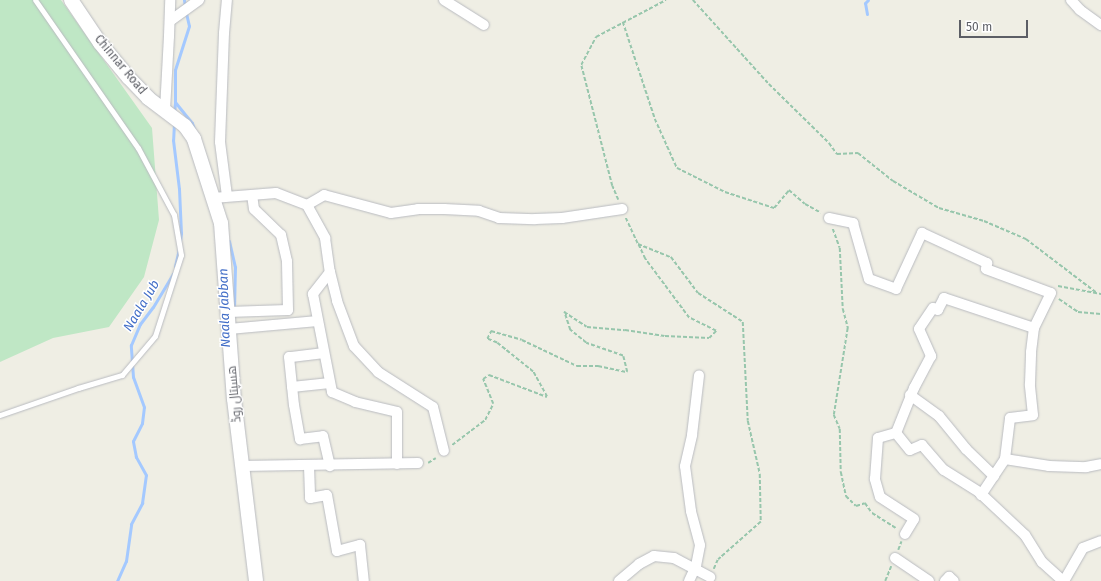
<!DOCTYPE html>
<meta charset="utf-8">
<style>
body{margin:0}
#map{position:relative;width:1101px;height:581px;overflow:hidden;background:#efeee4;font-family:"Fira Sans",Cairo,sans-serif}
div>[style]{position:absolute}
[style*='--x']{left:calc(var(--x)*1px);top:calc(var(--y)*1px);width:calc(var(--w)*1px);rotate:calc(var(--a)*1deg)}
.green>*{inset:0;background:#bfe7c5}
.stream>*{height:3px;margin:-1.5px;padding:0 1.5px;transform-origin:1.5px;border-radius:1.5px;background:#a4c9ff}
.path>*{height:1.5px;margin-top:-0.75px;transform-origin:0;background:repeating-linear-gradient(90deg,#97c6ac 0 4px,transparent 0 6px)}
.roads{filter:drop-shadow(0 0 1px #b9bbc0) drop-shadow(0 0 1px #b9bbc0)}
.lane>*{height:5px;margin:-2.5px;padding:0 2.5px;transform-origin:2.5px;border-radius:2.5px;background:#fff}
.street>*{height:10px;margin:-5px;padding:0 5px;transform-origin:5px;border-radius:5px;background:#fff}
.secondary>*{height:14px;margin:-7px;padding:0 7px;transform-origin:7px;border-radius:7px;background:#fff}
span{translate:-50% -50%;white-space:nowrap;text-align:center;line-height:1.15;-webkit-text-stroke:3px #fff;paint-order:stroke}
.street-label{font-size:12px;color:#5c5e65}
.water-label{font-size:13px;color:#426ec7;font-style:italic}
.scale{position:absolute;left:959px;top:20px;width:69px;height:18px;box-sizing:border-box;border:2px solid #5c5e65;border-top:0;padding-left:5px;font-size:12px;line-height:14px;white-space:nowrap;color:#5c5e65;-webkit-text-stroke:3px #fff;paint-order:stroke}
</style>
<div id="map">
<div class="green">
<div style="clip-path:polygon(0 0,61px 0,152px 128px,159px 220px,144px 277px,109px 327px,53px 338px,0 362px)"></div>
</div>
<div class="stream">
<div style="--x:184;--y:0;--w:7;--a:82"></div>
<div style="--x:186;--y:13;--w:13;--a:77"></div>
<div style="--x:189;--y:26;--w:46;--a:107.7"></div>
<div style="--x:175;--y:70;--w:32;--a:90"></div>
<div style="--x:175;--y:102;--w:27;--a:51"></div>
<div style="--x:192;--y:123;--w:6;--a:72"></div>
<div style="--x:867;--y:14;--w:11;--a:-100"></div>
<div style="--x:865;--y:3;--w:4;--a:-45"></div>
<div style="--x:174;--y:114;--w:12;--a:-85"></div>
<div style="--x:174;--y:123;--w:17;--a:93"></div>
<div style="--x:173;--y:140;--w:49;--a:83"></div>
<div style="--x:179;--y:189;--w:44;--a:87.4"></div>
<div style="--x:181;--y:233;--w:8;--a:97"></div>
<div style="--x:229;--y:241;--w:27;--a:77"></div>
<div style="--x:235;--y:267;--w:42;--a:91.4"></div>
<div style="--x:175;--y:266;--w:18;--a:-77"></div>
<div style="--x:117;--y:581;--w:22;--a:-66"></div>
<div style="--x:126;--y:561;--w:37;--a:-82"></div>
<div style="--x:131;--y:524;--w:24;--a:-62"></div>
<div style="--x:142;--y:503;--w:28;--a:-82"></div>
<div style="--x:146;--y:475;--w:21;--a:-119"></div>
<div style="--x:136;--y:457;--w:16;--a:-101"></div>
<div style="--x:133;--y:441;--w:20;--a:-63"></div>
<div style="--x:142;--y:423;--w:16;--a:-83"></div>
<div style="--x:144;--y:407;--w:32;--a:-110"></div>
<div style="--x:133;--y:377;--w:32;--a:-94"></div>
<div style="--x:131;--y:345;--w:23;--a:-67"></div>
<div style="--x:140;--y:324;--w:21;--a:-53"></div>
<div style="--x:153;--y:307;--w:39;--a:-59"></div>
</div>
<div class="path">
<div style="--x:693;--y:0;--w:113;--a:47.9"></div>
<div style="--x:769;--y:84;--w:84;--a:44.5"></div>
<div style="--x:829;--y:143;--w:14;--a:54"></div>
<div style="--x:837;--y:154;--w:21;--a:-3"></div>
<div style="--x:858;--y:153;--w:45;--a:38.7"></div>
<div style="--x:893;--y:181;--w:53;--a:30.4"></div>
<div style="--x:939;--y:208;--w:47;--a:16.1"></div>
<div style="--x:984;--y:221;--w:46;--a:23.2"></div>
<div style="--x:1026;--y:239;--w:89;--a:37.3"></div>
<div style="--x:623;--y:22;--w:102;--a:71.7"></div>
<div style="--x:655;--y:119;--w:54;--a:65.8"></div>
<div style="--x:677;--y:168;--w:54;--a:26.6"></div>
<div style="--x:725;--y:192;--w:52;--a:18.1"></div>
<div style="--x:774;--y:208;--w:23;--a:-50"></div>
<div style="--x:789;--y:190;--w:21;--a:41"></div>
<div style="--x:805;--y:204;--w:18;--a:29"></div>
<div style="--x:618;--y:200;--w:15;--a:-113"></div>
<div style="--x:612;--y:186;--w:125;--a:-104.4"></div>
<div style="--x:581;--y:65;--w:32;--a:-62"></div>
<div style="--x:596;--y:37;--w:79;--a:-27.9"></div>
<div style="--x:626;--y:218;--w:29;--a:65"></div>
<div style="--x:638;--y:244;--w:35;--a:22"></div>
<div style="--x:671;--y:257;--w:45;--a:53.1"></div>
<div style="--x:698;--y:293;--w:54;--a:32.8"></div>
<div style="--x:743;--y:322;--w:99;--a:87.1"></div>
<div style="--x:748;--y:421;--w:54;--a:77.2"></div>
<div style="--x:760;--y:474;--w:48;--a:88.8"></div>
<div style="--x:761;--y:522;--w:57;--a:138.5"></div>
<div style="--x:718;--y:560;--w:10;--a:114"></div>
<div style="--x:833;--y:229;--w:20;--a:70"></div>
<div style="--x:840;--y:248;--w:61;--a:87.2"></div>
<div style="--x:843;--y:309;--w:20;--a:75"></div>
<div style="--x:848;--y:328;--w:88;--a:99.1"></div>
<div style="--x:834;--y:415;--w:15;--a:67"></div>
<div style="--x:840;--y:429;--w:43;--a:88.7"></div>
<div style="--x:841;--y:472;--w:25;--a:78"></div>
<div style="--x:846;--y:496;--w:14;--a:45"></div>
<div style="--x:856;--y:506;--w:9;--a:-18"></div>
<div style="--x:865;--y:503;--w:12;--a:55"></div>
<div style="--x:872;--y:513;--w:28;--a:32"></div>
<div style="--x:1058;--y:286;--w:44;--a:10.5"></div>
<div style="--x:1059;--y:299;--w:23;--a:34"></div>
<div style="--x:1078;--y:312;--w:23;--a:5"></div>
<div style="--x:452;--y:445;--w:41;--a:-37.1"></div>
<div style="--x:485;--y:420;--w:18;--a:-63"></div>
<div style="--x:493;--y:404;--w:27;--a:-112"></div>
<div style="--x:483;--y:379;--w:7;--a:-34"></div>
<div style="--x:489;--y:375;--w:62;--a:20.8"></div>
<div style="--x:547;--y:397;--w:29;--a:-119"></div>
<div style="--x:533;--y:372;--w:46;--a:-141.1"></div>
<div style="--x:497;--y:343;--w:11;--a:-158"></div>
<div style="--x:487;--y:339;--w:9;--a:-63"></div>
<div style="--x:491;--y:331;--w:32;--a:16"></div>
<div style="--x:522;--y:340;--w:61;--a:25.3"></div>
<div style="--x:577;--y:366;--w:21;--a:0"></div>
<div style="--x:598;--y:366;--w:30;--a:12"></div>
<div style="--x:627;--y:372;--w:16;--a:-104"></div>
<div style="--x:623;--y:356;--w:39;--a:-161"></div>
<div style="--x:586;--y:343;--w:21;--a:-141"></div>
<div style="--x:570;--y:330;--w:19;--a:-108"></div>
<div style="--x:564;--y:312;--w:27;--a:33"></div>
<div style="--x:587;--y:327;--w:38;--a:5"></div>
<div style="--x:625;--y:330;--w:40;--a:8.5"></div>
<div style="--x:665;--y:336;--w:44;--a:2.6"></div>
<div style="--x:709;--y:338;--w:10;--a:-45"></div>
<div style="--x:716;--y:331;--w:30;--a:-154"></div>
<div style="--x:689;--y:318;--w:74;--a:-126.7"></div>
<div style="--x:645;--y:259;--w:17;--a:-115"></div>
<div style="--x:428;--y:463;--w:9;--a:-32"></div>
<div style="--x:898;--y:550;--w:9;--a:-69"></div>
<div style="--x:885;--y:581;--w:16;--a:-68"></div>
</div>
<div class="roads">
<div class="lane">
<div style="--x:0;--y:415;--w:83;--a:-19.1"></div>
<div style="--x:78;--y:388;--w:46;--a:-16.5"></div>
<div style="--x:122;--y:375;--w:51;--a:-49.8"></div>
<div style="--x:155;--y:336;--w:85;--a:-72.2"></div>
<div style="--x:181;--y:255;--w:41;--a:-99.9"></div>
<div style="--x:174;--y:215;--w:76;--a:-118.2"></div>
<div style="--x:138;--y:148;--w:180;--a:-124.8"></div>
</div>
<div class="street">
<div style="--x:444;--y:0;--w:47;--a:32"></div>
<div style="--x:1071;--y:0;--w:13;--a:48"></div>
<div style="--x:1080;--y:10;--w:26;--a:36"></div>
<div style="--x:170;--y:21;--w:36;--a:-36"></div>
<div style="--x:165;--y:110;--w:74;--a:-86.9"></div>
<div style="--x:169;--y:36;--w:36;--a:-88"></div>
<div style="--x:227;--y:196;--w:54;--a:-97.4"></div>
<div style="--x:220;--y:142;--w:109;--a:-87.9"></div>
<div style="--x:224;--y:33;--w:33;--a:-85"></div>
<div style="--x:213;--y:198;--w:63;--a:-4.5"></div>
<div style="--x:276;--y:193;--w:33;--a:21"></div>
<div style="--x:307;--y:205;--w:38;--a:61"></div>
<div style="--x:325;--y:238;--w:34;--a:82"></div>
<div style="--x:330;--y:272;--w:28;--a:128"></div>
<div style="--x:313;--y:294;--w:100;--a:79"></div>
<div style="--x:332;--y:392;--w:25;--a:23"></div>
<div style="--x:355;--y:402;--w:43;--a:13.4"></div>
<div style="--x:397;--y:412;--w:52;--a:90"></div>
<div style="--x:307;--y:205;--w:20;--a:-30"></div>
<div style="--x:324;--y:195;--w:69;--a:15"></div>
<div style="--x:391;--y:213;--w:27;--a:-8"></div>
<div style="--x:418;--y:209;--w:26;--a:0"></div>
<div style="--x:444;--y:209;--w:35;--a:3"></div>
<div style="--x:479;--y:211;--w:21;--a:19"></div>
<div style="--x:499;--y:218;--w:36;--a:2"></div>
<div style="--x:535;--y:219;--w:27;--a:-2"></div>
<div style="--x:562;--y:218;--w:61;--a:-8.5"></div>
<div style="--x:829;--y:218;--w:25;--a:12"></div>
<div style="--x:853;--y:223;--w:58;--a:74.1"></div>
<div style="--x:869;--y:279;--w:29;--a:20"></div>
<div style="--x:896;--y:289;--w:62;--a:-65.1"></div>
<div style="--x:922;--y:233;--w:72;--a:24.8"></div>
<div style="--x:987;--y:263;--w:6;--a:99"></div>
<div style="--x:986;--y:269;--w:69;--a:20.3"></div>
<div style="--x:1051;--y:293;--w:39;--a:116"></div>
<div style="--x:1034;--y:328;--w:95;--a:-161.6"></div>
<div style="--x:944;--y:298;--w:13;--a:117"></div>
<div style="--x:938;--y:310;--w:5;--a:-158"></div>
<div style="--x:933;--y:308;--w:25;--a:124"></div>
<div style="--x:919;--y:329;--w:30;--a:66"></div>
<div style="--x:931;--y:356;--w:36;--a:118"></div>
<div style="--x:914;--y:388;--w:48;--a:111.8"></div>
<div style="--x:330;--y:272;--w:30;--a:76"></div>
<div style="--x:337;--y:301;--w:48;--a:69.3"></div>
<div style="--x:354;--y:346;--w:35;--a:47"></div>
<div style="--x:378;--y:372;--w:65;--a:32.5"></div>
<div style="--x:433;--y:407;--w:45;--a:76"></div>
<div style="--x:228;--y:312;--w:60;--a:-1.9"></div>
<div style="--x:288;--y:310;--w:49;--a:-91.2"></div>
<div style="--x:287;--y:261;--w:27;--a:-103"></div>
<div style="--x:281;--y:235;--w:37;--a:-136"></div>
<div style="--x:254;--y:209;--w:14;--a:-98"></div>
<div style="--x:229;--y:329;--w:89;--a:-5.1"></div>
<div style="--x:324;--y:353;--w:35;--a:173"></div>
<div style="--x:289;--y:357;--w:48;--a:84.1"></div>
<div style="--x:294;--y:405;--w:35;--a:80"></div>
<div style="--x:300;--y:439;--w:23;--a:-7"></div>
<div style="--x:323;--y:436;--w:31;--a:77"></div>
<div style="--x:292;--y:387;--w:38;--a:-6"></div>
<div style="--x:910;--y:395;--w:36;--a:36"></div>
<div style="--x:939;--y:416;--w:43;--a:50.7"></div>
<div style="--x:966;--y:449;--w:39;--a:44"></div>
<div style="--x:1005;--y:459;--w:41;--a:-83"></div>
<div style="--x:1010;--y:418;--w:23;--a:-7"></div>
<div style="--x:1033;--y:415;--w:31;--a:-96"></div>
<div style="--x:1030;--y:384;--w:32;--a:-88"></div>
<div style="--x:1031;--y:352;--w:24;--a:-83"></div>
<div style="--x:242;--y:466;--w:176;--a:-1"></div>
<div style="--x:309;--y:466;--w:32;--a:88"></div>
<div style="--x:310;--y:498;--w:17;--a:-10"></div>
<div style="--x:327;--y:495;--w:57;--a:79.9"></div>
<div style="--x:337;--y:551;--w:24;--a:-15"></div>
<div style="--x:360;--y:545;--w:36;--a:84"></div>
<div style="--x:981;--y:495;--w:43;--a:-56.3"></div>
<div style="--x:1005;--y:459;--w:45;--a:9"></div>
<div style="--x:1049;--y:466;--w:37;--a:2"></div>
<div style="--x:1086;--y:467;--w:15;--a:-11"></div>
<div style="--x:905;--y:534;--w:17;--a:-59"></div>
<div style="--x:914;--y:519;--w:40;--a:-147.1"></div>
<div style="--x:880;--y:497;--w:19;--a:-106"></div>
<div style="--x:875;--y:479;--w:41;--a:-85.8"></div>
<div style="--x:878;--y:438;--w:19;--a:-16"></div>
<div style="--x:896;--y:433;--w:22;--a:51"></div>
<div style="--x:910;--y:450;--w:13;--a:-23"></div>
<div style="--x:922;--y:445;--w:33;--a:49"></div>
<div style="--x:944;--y:470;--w:41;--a:32.2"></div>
<div style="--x:979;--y:492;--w:63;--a:43.1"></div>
<div style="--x:1025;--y:535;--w:32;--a:58"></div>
<div style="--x:1042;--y:562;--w:28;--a:42"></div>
<div style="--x:895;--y:558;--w:41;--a:34.1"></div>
<div style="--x:619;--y:581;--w:26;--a:-40"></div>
<div style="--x:639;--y:564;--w:17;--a:-28"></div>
<div style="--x:654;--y:556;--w:20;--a:6"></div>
<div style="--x:674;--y:558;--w:41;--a:27.8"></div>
<div style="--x:689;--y:581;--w:17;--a:-65"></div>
<div style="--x:696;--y:566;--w:21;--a:-79"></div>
<div style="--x:700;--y:545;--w:35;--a:-105"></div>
<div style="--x:691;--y:511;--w:45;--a:-97.6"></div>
<div style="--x:685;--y:466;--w:32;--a:-77"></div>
<div style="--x:692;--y:435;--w:60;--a:-83.3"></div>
<div style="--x:945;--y:581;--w:6;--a:-45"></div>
<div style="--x:949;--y:577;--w:6;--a:39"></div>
<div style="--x:1064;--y:581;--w:38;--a:-60"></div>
<div style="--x:1083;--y:548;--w:19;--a:-21"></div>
</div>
<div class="secondary">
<div style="--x:71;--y:0;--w:52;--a:56"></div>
<div style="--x:100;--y:43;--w:45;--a:50.4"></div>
<div style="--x:129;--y:78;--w:28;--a:46"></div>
<div style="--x:148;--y:98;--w:46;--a:37.1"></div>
<div style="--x:185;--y:126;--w:16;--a:55"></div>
<div style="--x:194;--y:139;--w:88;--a:72.2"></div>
<div style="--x:221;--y:223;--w:176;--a:85.8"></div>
<div style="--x:234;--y:399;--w:183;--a:83.1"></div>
</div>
</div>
<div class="street-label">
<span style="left:120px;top:65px;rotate:50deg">Chinnar Road</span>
<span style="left:235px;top:394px;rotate:-95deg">ھسپتال روڈ</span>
</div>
<div class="water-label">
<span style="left:142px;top:306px;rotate:-59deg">Naala Jub</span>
<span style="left:225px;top:308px;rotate:-92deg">Naala Jabban</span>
</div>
<div class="scale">50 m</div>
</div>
